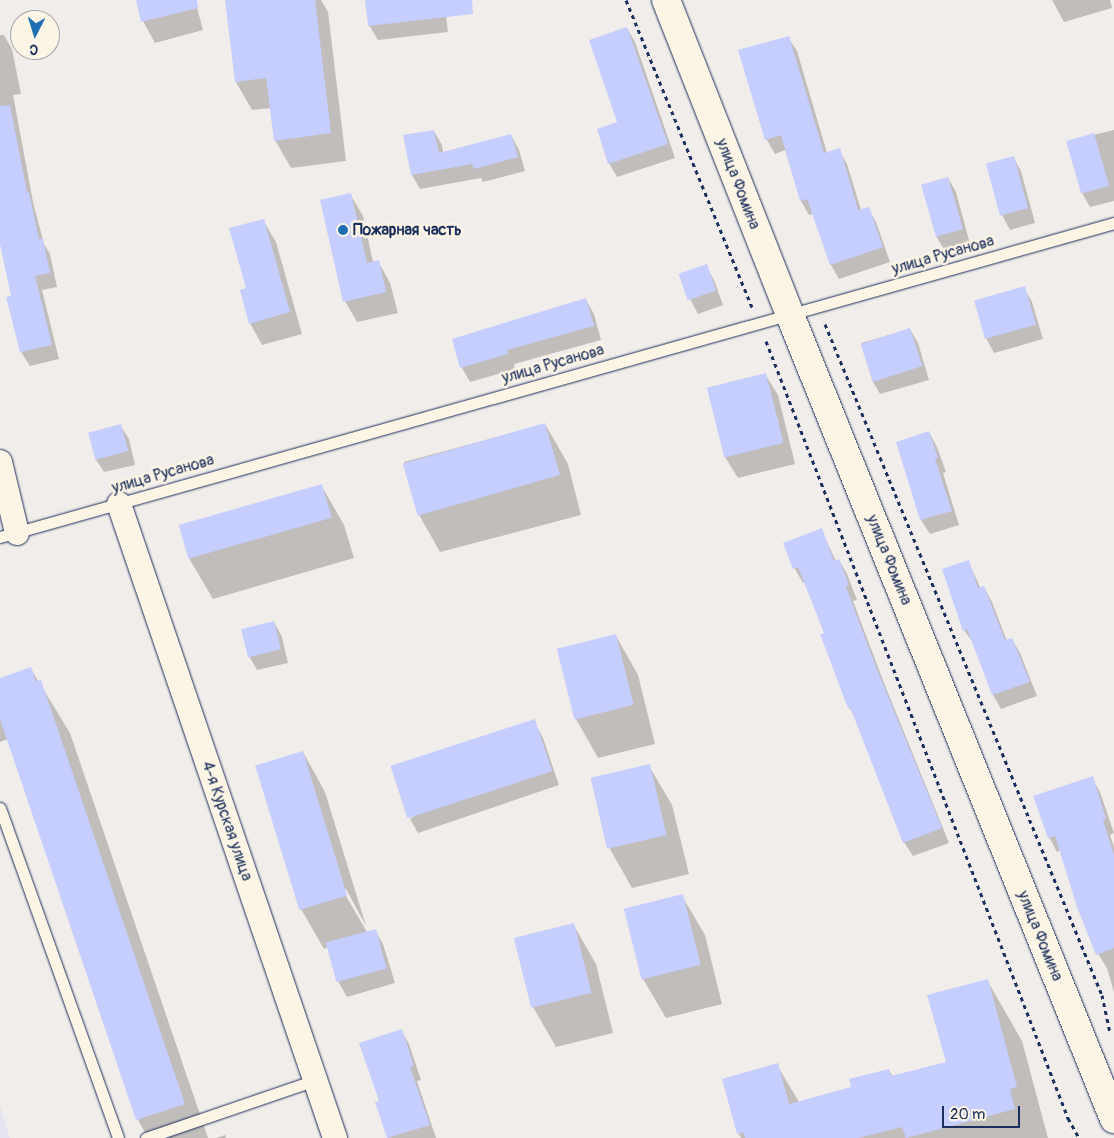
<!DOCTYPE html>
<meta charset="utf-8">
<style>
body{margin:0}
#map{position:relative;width:1114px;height:1138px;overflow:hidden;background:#f1edea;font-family:Pangolin,sans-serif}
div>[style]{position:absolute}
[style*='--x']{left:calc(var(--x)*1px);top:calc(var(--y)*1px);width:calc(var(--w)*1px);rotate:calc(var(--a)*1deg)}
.built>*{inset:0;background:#e4e3f0}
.shadow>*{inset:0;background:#0003}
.building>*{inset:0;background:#c6cdff;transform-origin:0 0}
.path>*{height:3px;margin-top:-1.5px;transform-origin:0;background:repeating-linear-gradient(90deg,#1b2f5e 0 4px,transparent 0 8px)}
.roads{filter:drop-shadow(0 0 1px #1b2f5e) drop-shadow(0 0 1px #1b2f5e)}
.service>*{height:11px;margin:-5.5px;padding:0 5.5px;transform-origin:5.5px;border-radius:5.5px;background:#fcf5e5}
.minor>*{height:24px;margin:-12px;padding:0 12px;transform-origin:12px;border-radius:12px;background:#fcf5e5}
.tertiary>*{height:28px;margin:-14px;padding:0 14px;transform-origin:14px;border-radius:14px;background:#fcf5e5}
.dots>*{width:14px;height:14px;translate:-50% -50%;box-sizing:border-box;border:2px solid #fcf5e5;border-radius:50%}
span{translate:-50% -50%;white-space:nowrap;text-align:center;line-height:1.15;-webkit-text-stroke:5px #fcf5e5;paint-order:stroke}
.street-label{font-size:16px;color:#1b2f5e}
.poi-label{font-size:16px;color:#1b2f5e;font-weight:700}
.left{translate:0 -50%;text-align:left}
.north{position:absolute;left:10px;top:10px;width:50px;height:50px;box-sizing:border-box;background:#fcf5e5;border:1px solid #a2a6af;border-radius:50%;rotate:185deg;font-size:14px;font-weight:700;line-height:20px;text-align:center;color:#1b2f5e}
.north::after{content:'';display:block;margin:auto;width:18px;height:22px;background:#1f6fb2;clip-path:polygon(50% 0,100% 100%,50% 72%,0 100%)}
.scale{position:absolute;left:942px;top:1106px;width:78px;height:22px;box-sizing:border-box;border:2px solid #1b2f5e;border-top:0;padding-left:6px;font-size:15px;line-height:18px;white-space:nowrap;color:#1b2f5e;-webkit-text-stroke:4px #fcf5e5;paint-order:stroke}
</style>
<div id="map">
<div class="built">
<div style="clip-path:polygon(0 1107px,5px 1121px,10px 1138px,0 1138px)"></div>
</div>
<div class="shadow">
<div style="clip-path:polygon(137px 0,195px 0,203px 30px,155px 43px,143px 21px)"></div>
<div style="clip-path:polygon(226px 0,321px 0,328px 12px,346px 161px,291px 168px,275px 140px,271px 108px,252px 110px,236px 82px)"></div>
<div style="clip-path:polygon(366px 0,444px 0,448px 32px,378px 40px,369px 25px)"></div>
<div style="clip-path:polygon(1052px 0,1110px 0,1112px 8px,1064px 22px)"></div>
<div style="clip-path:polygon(627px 28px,635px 42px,675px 158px,617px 177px,609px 163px,619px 123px)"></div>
<div style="clip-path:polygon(0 35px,4px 35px,12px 49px,21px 94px,13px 95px,33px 202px,44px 244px,50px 254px,57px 287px,42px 290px,59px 359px,30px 366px,21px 352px,8px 298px,12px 297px,0 242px)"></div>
<div style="clip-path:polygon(788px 37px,797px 51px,827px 153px,839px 150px,847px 164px,861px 210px,868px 208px,876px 222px,890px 262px,839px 279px,831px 265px,813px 214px,809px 215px,801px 201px,785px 150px,775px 154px,767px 140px,740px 51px)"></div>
<div style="clip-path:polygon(1114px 130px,1114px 201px,1090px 207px,1082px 193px,1068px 141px)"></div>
<div style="clip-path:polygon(434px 131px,442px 145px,443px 153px,511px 135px,519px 150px,525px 171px,483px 182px,481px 178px,420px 189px,412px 175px)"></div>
<div style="clip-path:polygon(1013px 157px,1021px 171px,1035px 223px,1010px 230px,1002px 215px)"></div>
<div style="clip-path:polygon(948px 178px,956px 192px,970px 244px,945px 251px,936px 236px)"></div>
<div style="clip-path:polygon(350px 194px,363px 216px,373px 262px,378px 261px,390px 283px,398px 313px,357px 322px,345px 301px)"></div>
<div style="clip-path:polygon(263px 220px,276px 242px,302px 334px,262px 345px,250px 323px,247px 289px)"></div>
<div style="clip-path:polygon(706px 266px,714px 280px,723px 305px,698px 314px,690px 299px)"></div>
<div style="clip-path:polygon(1024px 288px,1032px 302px,1043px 339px,994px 353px,986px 338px)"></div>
<div style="clip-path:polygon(586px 300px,594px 314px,601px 340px,514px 364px,515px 369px,470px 382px,462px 368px,453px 339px)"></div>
<div style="clip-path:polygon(910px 329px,918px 343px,929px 380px,880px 394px,872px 380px,861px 343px)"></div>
<div style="clip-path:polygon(765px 374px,778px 395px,795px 464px,738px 478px,725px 457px)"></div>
<div style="clip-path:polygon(545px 424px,568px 464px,581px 515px,440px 552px,418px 513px,404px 462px)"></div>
<div style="clip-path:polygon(120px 425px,129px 439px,135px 465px,104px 472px,95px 458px)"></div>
<div style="clip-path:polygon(929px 432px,937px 447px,946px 472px,943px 473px,959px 525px,930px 534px,921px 520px,898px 443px)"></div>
<div style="clip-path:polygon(321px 485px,344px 525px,354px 558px,213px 599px,190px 560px,180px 527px)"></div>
<div style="clip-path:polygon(821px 530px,836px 561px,839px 560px,847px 574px,857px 600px,853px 601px,884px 683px,949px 843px,913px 856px,904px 842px,857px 721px,849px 707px,825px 634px,805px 582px,803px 583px,795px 569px,785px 543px)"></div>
<div style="clip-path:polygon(968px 561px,981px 589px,984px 587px,992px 602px,1007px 641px,1012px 639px,1020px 653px,1037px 696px,1001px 709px,993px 695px,974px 644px,964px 630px)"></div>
<div style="clip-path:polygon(274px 622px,282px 637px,288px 663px,257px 670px,249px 656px)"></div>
<div style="clip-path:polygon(616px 636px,638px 675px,655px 744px,598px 758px,576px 719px,559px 650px)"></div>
<div style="clip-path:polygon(31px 669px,70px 733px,208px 1138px,148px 1138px,138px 1120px,8px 739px,0 742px,0 679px)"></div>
<div style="clip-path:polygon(535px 723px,543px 738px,559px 785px,418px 833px,410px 819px)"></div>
<div style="clip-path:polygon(303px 752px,325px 792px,366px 926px,346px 889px,343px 891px,367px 932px,375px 930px,383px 944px,395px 983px,347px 997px,339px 983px,328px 947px,324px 949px,301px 909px)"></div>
<div style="clip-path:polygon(649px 766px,672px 805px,689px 874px,632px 888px,610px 849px)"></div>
<div style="clip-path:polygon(1092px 778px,1100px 792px,1114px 833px,1110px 835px,1114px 847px,1114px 992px,1107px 968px,1098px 954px,1061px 850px,1057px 852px,1049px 837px)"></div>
<div style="clip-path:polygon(682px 896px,705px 935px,722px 1004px,666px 1018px,643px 979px)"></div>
<div style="clip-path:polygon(573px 924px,596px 964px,613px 1033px,556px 1047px,533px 1007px)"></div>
<div style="clip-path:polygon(987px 980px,1022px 1041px,1048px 1138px,741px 1138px,738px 1133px,777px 1065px,799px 1102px,852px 1088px,889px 1070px,893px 1077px,947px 1063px)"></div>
<div style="clip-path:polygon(401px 1030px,409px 1044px,421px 1080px,417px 1081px,436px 1138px,388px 1138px,377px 1103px,381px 1102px)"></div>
<div style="clip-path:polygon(225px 1135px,226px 1138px,216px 1138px)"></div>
</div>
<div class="building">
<div style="clip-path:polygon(136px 0,197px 0,198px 8px,141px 22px)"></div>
<div style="clip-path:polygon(225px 0,315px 0,331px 133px,274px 141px,266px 78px,235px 82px)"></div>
<div style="clip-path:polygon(365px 0,472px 0,473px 14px,368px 26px)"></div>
<div style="clip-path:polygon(627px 27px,668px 144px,608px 164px,597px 129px,617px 122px,589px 40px)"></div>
<div style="clip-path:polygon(789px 36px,824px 153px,840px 148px,858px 210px,869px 207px,883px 247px,830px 265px,807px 199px,800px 201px,781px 135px,765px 140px,738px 50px)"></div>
<div style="clip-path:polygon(10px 105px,27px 192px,29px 192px,39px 239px,43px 239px,50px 273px,35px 276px,52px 345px,20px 352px,6px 297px,11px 296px,0 244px,0 106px)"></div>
<div style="clip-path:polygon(434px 130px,439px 153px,511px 134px,518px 157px,474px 169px,472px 164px,411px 175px,403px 135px)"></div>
<div style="left:1094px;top:133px;width:55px;height:29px;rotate:74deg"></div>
<div style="left:1014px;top:156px;width:54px;height:29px;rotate:75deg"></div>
<div style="left:948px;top:177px;width:54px;height:28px;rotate:74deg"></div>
<div style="clip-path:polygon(351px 193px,367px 263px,379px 260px,386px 292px,343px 302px,320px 200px)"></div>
<div style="clip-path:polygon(264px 219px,290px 312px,249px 324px,240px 290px,246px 288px,229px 228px)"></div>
<div style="left:707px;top:264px;width:28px;height:30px;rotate:71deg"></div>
<div style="left:1025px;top:286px;width:40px;height:53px;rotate:74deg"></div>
<div style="clip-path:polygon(586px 298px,594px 326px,507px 350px,508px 354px,460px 368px,452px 339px)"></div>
<div style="left:910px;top:328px;width:40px;height:52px;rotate:72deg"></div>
<div style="left:766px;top:373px;width:72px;height:61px;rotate:76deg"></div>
<div style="left:545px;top:423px;width:54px;height:148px;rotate:74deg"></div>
<div style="left:121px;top:424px;width:28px;height:34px;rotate:75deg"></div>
<div style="clip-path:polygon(929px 431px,938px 458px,935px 459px,952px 511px,920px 520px,896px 442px)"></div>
<div style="left:322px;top:484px;width:35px;height:149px;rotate:74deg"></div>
<div style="clip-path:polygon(822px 528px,834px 561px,839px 559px,849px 585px,846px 587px,876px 667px,942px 828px,903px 843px,850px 707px,848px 708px,838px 682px,820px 634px,824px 633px,798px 567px,793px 569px,783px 543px)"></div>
<div style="clip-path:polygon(969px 560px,978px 588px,984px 586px,1005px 640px,1012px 638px,1030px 682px,992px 695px,967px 629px,963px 631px,942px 569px)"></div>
<div style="left:274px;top:621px;width:29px;height:34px;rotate:76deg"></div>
<div style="left:616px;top:634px;width:73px;height:61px;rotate:76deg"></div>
<div style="clip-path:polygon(31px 667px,36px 681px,41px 680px,185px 1104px,136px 1120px,0 719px,0 678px)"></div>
<div style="left:535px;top:719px;width:55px;height:152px;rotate:72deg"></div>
<div style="left:303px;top:751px;width:151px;height:50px;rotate:73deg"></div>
<div style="left:650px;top:764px;width:73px;height:61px;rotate:77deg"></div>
<div style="clip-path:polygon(1093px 776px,1106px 819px,1103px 820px,1114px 855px,1114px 948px,1096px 955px,1077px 907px,1055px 836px,1048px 838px,1033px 796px)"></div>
<div style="left:683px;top:894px;width:73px;height:61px;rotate:76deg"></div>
<div style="left:574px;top:923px;width:72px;height:62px;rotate:76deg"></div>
<div style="left:376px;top:929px;width:41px;height:52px;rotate:75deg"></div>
<div style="clip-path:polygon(988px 979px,1017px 1087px,1010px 1089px,1015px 1109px,906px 1138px,902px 1127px,858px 1138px,745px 1138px,743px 1132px,737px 1134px,722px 1079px,778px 1063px,789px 1104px,851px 1087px,849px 1079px,889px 1069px,891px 1076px,946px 1062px,927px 995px)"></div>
<div style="clip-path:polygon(402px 1029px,414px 1066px,410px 1067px,430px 1125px,387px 1138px,375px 1102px,379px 1101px,359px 1043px)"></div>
</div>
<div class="path">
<div style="--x:626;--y:0;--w:332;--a:67.7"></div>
<div style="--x:825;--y:324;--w:726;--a:67.57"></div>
<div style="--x:1102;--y:995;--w:38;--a:78"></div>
<div style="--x:766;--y:341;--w:834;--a:68.76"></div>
<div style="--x:1068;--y:1118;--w:23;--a:61"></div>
</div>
<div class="roads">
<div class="service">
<div style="--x:0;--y:537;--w:1157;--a:-15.74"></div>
<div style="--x:0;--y:808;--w:350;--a:70.3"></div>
<div style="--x:146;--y:1138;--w:179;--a:-18.9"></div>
</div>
<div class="minor">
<div style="--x:0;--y:462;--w:73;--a:76.5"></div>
<div style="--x:119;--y:504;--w:670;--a:71.19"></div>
</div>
<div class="tertiary">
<div style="--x:666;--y:0;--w:339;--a:68.5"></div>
<div style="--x:790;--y:315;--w:867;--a:68.05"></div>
</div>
</div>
<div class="dots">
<div style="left:343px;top:230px;background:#1f6fb2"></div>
</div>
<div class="street-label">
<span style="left:738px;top:184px;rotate:69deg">улица Фомина</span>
<span style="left:943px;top:255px;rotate:-16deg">улица Русанова</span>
<span style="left:553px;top:364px;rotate:-16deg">улица Русанова</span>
<span style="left:163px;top:474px;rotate:-16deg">улица Русанова</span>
<span style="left:889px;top:560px;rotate:68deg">улица Фомина</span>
<span style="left:227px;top:821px;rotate:71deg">4-я Курская улица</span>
<span style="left:1040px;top:936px;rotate:68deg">улица Фомина</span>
</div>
<div class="poi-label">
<span class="left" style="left:353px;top:230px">Пожарная часть</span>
</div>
<div class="north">С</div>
<div class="scale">20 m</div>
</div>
